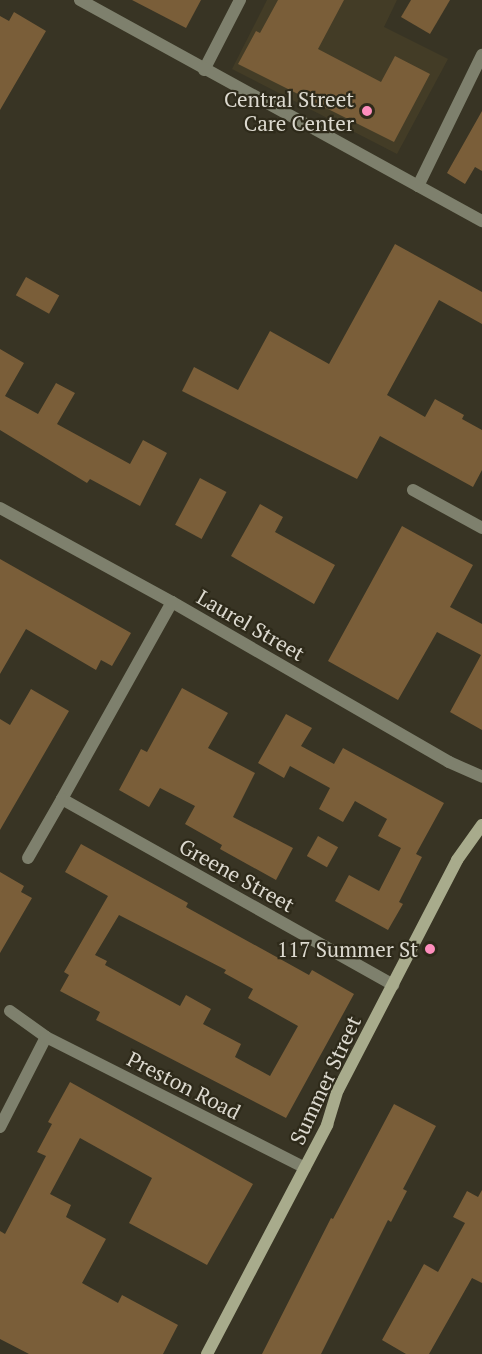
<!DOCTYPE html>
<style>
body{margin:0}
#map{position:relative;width:482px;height:1354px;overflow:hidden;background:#383424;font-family:"PT Serif",serif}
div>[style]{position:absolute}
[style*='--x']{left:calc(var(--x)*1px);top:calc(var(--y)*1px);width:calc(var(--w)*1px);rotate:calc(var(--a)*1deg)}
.built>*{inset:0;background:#433c26}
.building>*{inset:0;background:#7a5e39;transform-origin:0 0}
.minor>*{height:12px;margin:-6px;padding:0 6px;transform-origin:6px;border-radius:6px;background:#7e806d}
.tertiary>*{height:12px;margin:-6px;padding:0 6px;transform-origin:6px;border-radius:6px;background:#7e806d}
.secondary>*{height:12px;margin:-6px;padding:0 6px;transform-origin:6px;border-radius:6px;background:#a8ab8c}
.dots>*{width:16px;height:16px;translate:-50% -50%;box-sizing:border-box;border:3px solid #2e2a1a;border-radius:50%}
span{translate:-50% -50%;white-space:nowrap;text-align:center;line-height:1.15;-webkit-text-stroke:4.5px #2e2a1a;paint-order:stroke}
.poi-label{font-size:21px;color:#dcd9cf}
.right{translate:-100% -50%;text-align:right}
.street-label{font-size:21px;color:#dcd9cf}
</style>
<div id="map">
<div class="built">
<div style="clip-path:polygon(267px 0,397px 0,384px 27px,448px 59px,397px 154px,232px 69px)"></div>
</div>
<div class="building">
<div style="clip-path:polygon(132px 0,201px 0,186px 28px)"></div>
<div style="clip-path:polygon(278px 0,344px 0,318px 49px,381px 82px,395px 56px,430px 74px,394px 142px,238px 64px,256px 31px,260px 33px)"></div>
<div style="clip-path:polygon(411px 0,450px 0,430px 34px,401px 17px)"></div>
<div style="clip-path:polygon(14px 12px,46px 31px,0 110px,0 16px,9px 21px)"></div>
<div style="clip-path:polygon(482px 111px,482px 171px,475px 167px,465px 184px,447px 173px)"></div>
<div style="clip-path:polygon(395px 244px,482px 292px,482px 324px,439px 300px,387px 395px,425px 417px,435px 399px,464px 415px,462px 419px,482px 430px,482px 470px,473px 487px,380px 436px,357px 479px,182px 391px,194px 367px,238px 390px,270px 331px,329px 364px)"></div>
<div style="left:26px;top:277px;width:38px;height:21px;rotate:29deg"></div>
<div style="clip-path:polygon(0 349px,24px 363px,5px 396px,38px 414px,56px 383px,75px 393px,57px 424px,130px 464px,143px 440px,167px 453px,140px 506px,90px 479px,87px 483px,0 430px)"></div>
<div style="left:200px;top:478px;width:30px;height:53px;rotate:28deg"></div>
<div style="clip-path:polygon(260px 504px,283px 517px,275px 532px,335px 565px,314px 604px,231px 556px)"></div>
<div style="clip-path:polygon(402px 526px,473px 565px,450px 607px,482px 624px,482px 730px,450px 712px,481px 655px,437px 632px,398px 700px,328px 661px)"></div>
<div style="clip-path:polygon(0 559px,131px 633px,112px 666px,101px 660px,96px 670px,26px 629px,0 674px)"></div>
<div style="clip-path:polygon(182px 688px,228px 713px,208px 748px,255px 773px,233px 817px,293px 848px,276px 880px,220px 849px,222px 845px,185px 824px,195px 806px,160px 788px,149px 807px,119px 790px,141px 749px,147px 752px)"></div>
<div style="clip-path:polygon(31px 689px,69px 711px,0 830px,0 719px,10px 725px)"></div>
<div style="clip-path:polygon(286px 714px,312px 728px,301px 746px,334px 764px,343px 748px,444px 803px,416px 854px,422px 857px,399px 902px,403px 904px,388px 930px,335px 901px,349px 875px,379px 891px,401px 848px,378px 836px,387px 819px,355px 801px,343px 822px,319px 809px,330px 788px,290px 766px,284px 778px,258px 763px)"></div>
<div style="left:318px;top:836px;width:23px;height:23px;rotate:29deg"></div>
<div style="clip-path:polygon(evenodd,81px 844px,188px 903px,186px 907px,309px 975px,312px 970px,354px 994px,286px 1118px,96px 1020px,100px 1012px,60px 991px,69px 975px,64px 972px,108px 896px,65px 872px,81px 844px,119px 915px,226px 970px,224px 973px,253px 989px,248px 998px,298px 1026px,270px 1076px,235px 1057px,241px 1044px,203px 1024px,211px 1009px,186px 995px,180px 1006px,105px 965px,107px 961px,95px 955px,119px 915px)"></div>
<div style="clip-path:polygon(0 872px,24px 886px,21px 892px,32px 898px,0 953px)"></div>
<div style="clip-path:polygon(70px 1082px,253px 1184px,207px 1265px,129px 1223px,152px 1178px,80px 1138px,50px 1194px,71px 1205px,66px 1217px,106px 1239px,82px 1283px,118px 1303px,122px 1295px,178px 1325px,163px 1354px,29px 1354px,0 1339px,0 1231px,5px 1234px,46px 1156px,37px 1152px,52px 1124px,48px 1122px)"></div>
<div style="clip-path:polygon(394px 1104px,436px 1126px,403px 1189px,407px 1191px,391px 1222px,388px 1220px,321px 1354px,262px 1354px,331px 1218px,333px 1219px)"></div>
<div style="clip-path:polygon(482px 1190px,482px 1283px,472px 1278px,429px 1354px,406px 1354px,382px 1340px,424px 1264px,438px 1272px,465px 1223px,453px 1217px,467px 1191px,478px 1197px)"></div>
</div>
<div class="minor">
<div style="--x:204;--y:70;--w:79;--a:-62.8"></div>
<div style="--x:418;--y:186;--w:146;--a:-64"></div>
<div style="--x:413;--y:490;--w:79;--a:28.8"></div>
<div style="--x:0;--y:508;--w:196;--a:28.7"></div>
<div style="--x:172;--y:602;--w:320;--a:30"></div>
<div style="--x:449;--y:762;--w:36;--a:24"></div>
<div style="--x:172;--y:602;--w:226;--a:119.2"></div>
<div style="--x:62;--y:799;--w:380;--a:29.3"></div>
<div style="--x:28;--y:858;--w:68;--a:-60"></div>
<div style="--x:10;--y:1011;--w:44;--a:35.8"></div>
<div style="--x:0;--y:1127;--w:101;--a:-62.9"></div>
<div style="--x:46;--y:1037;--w:290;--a:26.8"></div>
</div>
<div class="tertiary">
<div style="--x:80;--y:0;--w:459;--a:28.8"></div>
</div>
<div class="secondary">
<div style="--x:207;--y:1354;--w:259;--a:-62.3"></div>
<div style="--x:327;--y:1125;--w:37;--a:-73"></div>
<div style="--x:338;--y:1090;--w:259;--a:-62.6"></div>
<div style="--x:457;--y:860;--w:43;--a:-54.5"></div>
</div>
<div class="dots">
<div style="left:367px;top:111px;background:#fe8ebd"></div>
<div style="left:430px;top:949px;background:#fe8ebd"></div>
</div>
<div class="poi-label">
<span class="right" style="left:354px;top:111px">Central Street<br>Care Center</span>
<span class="right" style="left:418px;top:949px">117 Summer St</span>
</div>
<div class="street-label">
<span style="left:251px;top:625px;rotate:30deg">Laurel Street</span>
<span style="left:237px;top:875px;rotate:29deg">Greene Street</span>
<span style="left:325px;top:1080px;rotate:-65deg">Summer Street</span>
<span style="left:184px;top:1085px;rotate:27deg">Preston Road</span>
</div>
</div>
